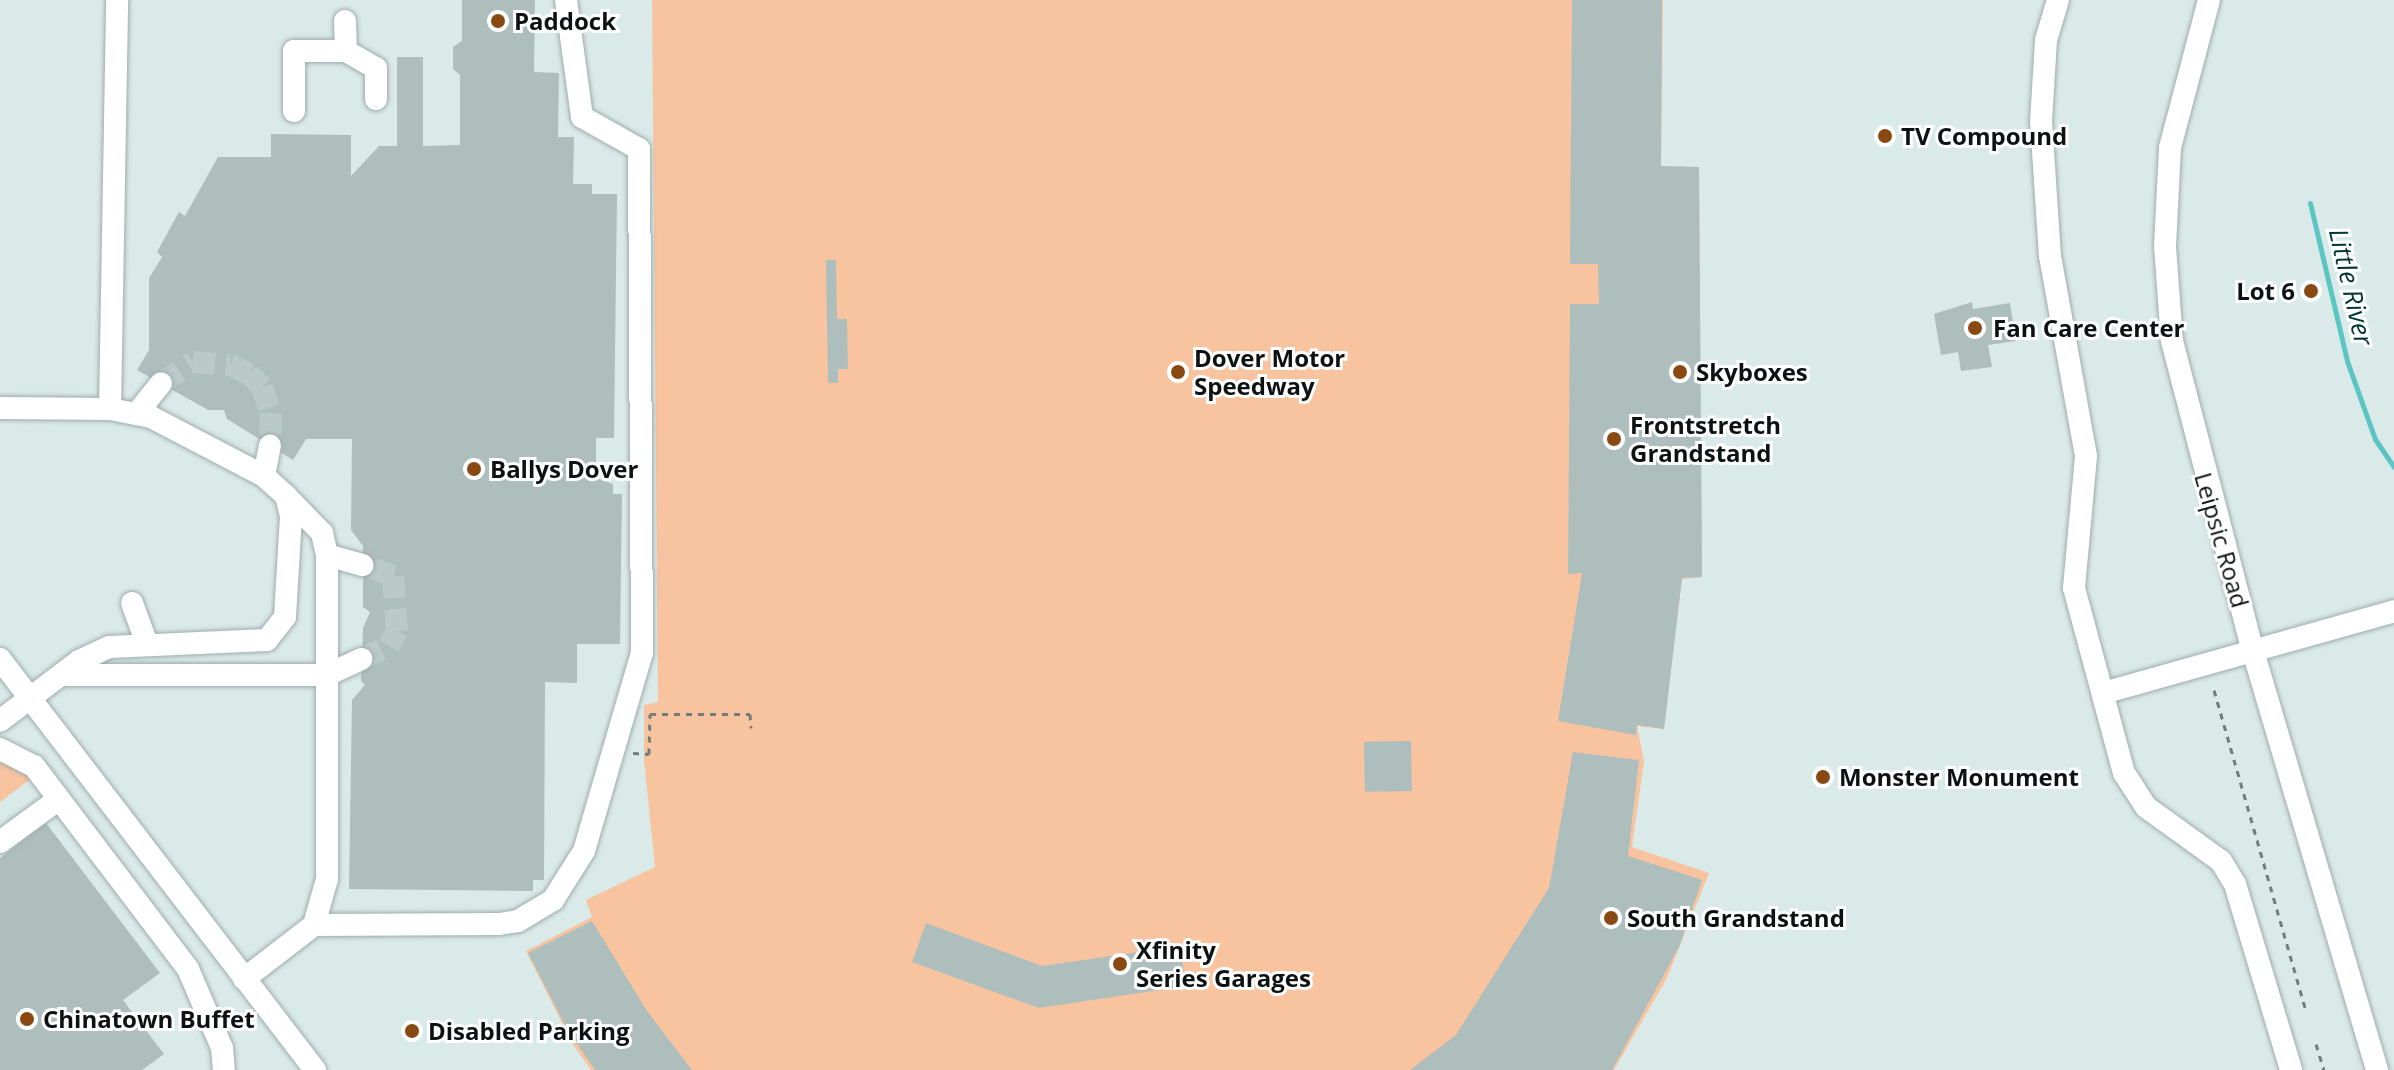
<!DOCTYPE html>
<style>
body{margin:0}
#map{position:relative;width:2394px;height:1070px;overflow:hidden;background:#daeae9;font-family:"Open Sans",sans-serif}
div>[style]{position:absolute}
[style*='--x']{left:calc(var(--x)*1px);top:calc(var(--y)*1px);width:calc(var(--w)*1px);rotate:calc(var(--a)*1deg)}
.green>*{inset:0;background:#f8c39f}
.stream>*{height:5px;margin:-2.5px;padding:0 2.5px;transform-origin:2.5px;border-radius:2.5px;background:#5bc5c2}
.building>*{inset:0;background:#aebebd;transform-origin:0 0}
.minor-tunnel>*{height:22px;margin-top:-11px;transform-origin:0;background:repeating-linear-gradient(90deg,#bbc9c9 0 22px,transparent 0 33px)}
.path>*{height:3px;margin-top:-1.5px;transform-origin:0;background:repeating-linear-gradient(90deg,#727d7c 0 6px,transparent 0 12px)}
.roads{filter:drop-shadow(0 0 2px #9dadac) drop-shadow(0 0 2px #9dadac)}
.minor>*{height:22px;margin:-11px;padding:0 11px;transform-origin:11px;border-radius:11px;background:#fff}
.dots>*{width:22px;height:22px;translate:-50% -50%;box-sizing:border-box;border:4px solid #fff;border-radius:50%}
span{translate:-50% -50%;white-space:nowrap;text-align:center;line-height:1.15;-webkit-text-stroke:6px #fff;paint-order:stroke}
.poi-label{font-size:24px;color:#0c1111;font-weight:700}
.left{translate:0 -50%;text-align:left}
.right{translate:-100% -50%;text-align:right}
.street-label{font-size:24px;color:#0c1111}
.water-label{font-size:26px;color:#013635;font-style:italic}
</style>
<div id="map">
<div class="green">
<div style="clip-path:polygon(652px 0,1663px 0,1661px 166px,1699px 167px,1702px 577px,1682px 579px,1664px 729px,1637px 726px,1644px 761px,1632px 847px,1709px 873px,1667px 978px,1614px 1070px,591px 1070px,572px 1043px,526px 951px,592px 917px,586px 900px,655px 867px,644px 760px,644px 705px,658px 702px)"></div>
<div style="clip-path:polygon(8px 757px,36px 775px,0 802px,0 763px)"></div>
</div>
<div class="stream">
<div style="--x:2310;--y:203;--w:162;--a:76.8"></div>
<div style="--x:2347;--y:361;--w:83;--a:70.3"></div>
<div style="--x:2375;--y:439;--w:34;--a:56"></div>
</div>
<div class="building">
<div style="clip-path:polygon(462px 0,535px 0,534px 72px,559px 73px,558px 137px,574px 137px,573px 184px,592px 184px,592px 194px,617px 194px,614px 438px,596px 438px,596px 478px,613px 484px,613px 494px,622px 494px,620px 644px,577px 644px,577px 683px,545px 682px,544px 880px,533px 880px,533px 891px,349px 889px,352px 700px,365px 685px,361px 681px,363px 628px,370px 612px,363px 607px,363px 546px,351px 530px,352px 439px,306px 439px,293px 460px,227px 419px,224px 410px,208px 410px,137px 370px,149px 350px,149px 278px,162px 257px,157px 252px,179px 212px,185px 216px,218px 157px,271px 157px,271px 134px,351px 135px,351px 176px,379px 146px,397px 146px,397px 57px,423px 57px,423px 146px,460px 145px,460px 75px,453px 69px,453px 47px,462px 41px)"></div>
<div style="clip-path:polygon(1572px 0,1662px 0,1661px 166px,1699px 167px,1702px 577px,1682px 578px,1664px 729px,1637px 725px,1636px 735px,1558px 721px,1582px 573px,1568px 574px,1570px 304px,1599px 304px,1598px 264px,1570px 264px)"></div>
<div style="clip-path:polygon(826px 260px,836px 260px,837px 319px,847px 319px,848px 369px,838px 369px,838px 383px,828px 383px)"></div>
<div style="clip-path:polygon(1972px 302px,1973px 309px,2010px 303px,2016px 341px,1988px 345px,1992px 367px,1961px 371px,1958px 352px,1941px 355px,1934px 314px)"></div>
<div style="left:1411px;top:741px;width:50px;height:47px;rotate:89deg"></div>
<div style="clip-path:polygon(1573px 752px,1639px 760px,1628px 856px,1702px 880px,1679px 947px,1612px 1070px,1410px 1070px,1456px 1035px,1549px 888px)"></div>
<div style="clip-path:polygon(46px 823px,160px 973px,123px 1000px,164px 1054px,142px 1070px,0 1070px,0 858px)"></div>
<div style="clip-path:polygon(592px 921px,647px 1011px,692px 1070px,595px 1070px,567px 1029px,528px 953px)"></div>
<div style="clip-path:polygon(926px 923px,1042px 966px,1180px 946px,1186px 986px,1039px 1008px,912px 962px)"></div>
</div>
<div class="minor-tunnel">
<div style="--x:161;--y:383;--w:38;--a:-33"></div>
<div style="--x:193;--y:362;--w:37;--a:5"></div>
<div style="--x:230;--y:365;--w:21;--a:25"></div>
<div style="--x:249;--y:374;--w:18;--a:45"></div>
<div style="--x:262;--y:387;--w:28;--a:71"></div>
<div style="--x:271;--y:413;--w:33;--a:92"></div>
<div style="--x:361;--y:659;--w:31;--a:-25"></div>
<div style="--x:389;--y:646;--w:17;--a:-62"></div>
<div style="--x:397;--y:631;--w:55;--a:-94.2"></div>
<div style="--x:393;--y:576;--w:32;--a:-160"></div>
</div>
<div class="path">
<div style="--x:2214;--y:690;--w:333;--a:74"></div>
<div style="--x:633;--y:753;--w:16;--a:4"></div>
<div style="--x:649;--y:754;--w:40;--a:-88.6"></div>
<div style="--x:650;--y:714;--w:100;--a:0"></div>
<div style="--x:750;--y:714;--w:14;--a:86"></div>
<div style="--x:2316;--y:1044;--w:27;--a:73"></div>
</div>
<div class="roads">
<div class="minor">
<div style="--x:2058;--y:0;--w:42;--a:106.7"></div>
<div style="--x:2046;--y:40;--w:81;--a:93.5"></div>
<div style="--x:2041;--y:121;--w:135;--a:86.2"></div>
<div style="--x:2050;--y:256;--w:203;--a:79.8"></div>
<div style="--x:2086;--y:456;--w:133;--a:95.2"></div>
<div style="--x:2074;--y:588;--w:192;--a:74.9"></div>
<div style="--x:2124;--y:773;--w:40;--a:57.1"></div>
<div style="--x:2146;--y:807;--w:92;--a:35.8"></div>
<div style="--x:2221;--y:861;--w:27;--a:59"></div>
<div style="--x:2235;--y:884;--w:194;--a:73.2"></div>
<div style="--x:2209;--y:0;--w:153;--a:104.8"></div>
<div style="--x:2170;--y:148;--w:98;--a:92.9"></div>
<div style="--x:2165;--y:246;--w:95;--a:85.8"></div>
<div style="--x:2172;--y:341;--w:320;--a:75.4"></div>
<div style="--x:2253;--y:651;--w:437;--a:73.5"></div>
<div style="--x:346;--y:51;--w:34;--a:30"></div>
<div style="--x:376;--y:68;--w:31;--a:90"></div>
<div style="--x:294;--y:111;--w:60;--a:-90"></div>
<div style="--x:294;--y:51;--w:52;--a:0"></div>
<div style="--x:346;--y:51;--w:30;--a:-92"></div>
<div style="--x:0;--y:408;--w:110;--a:0.5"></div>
<div style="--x:110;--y:409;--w:42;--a:11"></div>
<div style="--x:151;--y:417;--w:127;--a:27.6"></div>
<div style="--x:264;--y:476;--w:30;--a:42"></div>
<div style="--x:286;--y:496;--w:21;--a:76"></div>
<div style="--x:291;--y:516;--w:101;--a:93.4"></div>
<div style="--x:285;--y:617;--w:29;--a:128"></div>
<div style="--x:267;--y:640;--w:158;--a:177.5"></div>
<div style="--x:109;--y:647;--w:33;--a:155"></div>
<div style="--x:79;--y:661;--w:99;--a:142.8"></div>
<div style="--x:110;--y:409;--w:409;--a:-89"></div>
<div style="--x:137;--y:413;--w:38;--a:-51"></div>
<div style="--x:264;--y:476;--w:31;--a:-79"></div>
<div style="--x:327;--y:555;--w:37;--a:16"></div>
<div style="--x:132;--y:603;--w:44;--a:69.9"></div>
<div style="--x:0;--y:659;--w:518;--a:52.53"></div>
<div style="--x:61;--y:675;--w:266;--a:0"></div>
<div style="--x:327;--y:675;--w:38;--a:-25"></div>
<div style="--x:2103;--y:693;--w:302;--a:-15.7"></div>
<div style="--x:0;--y:749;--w:38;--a:27"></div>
<div style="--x:34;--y:766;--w:255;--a:52.8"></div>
<div style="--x:188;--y:969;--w:86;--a:66.7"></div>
<div style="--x:222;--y:1048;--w:22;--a:85"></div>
<div style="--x:0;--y:842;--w:73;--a:-36.1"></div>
<div style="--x:314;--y:925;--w:185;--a:-0.3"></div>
<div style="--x:499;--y:924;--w:19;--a:-9"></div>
<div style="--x:518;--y:921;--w:41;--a:-31"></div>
<div style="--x:553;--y:900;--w:58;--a:-57.7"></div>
<div style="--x:584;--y:851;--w:206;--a:-73.7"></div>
<div style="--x:642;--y:653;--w:504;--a:-90.34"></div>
<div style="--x:639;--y:149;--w:65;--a:-150.7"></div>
<div style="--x:582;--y:117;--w:118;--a:-97.8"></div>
<div style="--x:244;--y:979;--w:88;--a:-37.6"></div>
<div style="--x:314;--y:925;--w:48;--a:-74.2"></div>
<div style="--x:327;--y:879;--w:324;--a:-90"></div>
<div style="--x:327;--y:555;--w:23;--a:-103"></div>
<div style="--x:322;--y:533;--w:52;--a:-134.2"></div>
</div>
</div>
<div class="dots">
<div style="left:498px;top:21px;background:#894912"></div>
<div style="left:1885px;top:136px;background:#894912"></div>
<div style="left:2311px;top:291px;background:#894912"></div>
<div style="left:1975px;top:328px;background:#894912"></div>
<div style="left:1178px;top:372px;background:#894912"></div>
<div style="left:1680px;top:372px;background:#894912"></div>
<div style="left:1614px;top:439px;background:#894912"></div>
<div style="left:474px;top:469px;background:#894912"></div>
<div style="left:1823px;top:777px;background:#894912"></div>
<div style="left:1611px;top:918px;background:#894912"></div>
<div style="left:1120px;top:964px;background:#894912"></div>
<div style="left:27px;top:1019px;background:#894912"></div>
<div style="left:412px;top:1031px;background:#894912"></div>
</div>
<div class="poi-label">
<span class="left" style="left:514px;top:21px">Paddock</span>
<span class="left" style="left:1901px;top:136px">TV Compound</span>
<span class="right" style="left:2295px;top:291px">Lot 6</span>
<span class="left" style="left:1993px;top:328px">Fan Care Center</span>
<span class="left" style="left:1194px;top:372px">Dover Motor<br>Speedway</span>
<span class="left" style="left:1696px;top:372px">Skyboxes</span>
<span class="left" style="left:1630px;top:439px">Frontstretch<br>Grandstand</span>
<span class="left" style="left:490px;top:469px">Ballys Dover</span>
<span class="left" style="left:1839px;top:777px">Monster Monument</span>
<span class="left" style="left:1627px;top:918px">South Grandstand</span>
<span class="left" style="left:1136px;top:964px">Xfinity<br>Series Garages</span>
<span class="left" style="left:43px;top:1019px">Chinatown Buffet</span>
<span class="left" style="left:428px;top:1031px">Disabled Parking</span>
</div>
<div class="street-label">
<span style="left:2222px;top:540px;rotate:74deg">Leipsic Road</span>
</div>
<div class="water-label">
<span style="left:2351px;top:287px;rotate:77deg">Little River</span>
</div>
</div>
